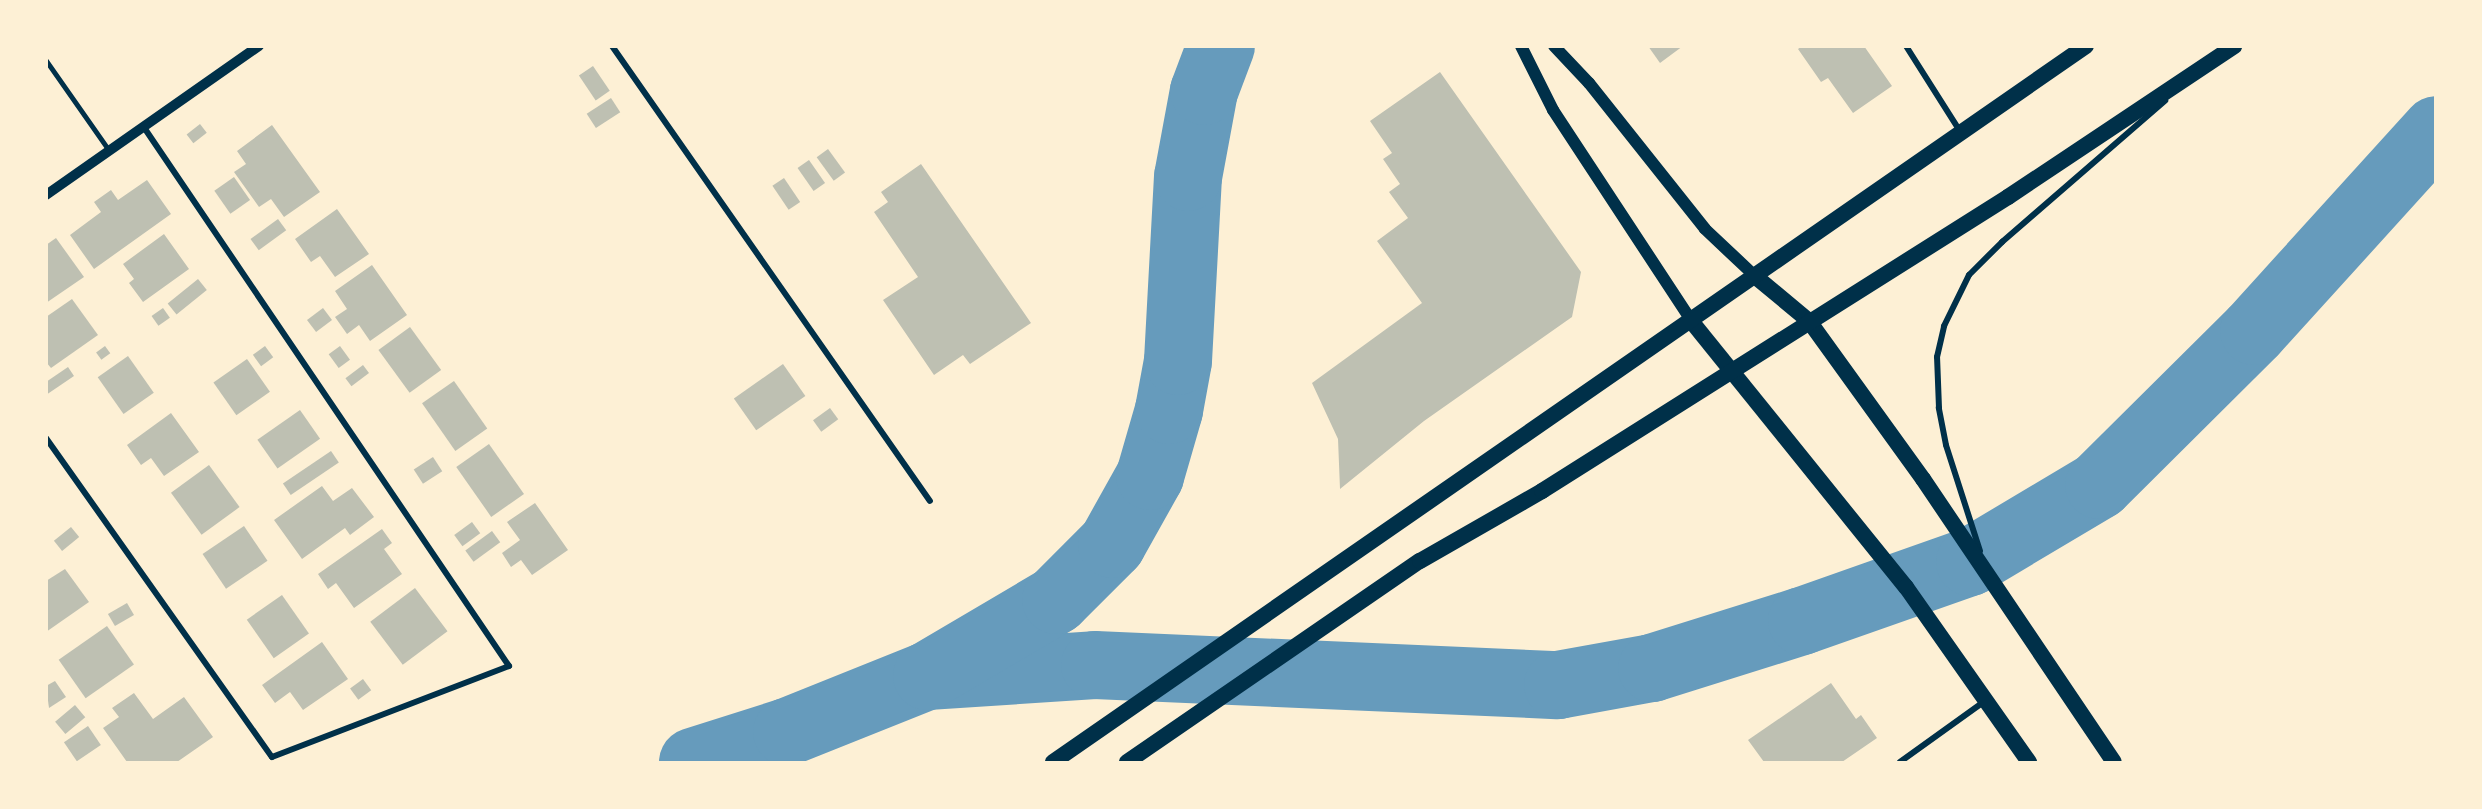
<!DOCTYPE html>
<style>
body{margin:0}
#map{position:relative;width:2482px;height:809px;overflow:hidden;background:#fdf0d5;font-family:"Sofia Sans Condensed",sans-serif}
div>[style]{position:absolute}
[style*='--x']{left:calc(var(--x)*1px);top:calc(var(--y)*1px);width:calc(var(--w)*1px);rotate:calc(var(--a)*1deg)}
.river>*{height:68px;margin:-34px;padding:0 34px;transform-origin:34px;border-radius:34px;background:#669bbc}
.building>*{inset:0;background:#bec0b2;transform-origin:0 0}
.service>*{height:4.5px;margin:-2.25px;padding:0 2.25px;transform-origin:2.25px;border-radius:2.25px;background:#003049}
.minor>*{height:6px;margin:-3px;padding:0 3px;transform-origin:3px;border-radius:3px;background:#003049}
.tertiary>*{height:10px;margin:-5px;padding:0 5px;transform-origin:5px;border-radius:5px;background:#003049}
.secondary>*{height:12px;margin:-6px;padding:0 6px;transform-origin:6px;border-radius:6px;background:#003049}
.trunk>*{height:16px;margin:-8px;padding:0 8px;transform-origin:8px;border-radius:8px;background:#003049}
span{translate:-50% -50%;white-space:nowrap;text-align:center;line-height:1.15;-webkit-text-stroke:4.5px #fdf0d5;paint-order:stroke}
.frame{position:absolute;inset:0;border:48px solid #fdf0d5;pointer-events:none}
</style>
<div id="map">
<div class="river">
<div style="--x:927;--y:676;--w:168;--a:-3.7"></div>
<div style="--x:1095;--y:665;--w:463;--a:2.5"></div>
<div style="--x:1558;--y:685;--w:96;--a:-10.3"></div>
<div style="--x:1652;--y:668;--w:157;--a:-17.4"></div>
<div style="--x:1802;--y:621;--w:178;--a:-19.4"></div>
<div style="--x:1970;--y:562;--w:150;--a:-30.8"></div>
<div style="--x:2099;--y:485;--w:218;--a:-44.8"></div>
<div style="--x:2254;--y:331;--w:271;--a:-47.8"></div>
<div style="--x:693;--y:762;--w:99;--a:-17.7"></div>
<div style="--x:787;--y:732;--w:151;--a:-21.8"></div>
<div style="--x:927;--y:676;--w:150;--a:-30.5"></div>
<div style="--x:1056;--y:600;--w:79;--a:-45"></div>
<div style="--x:1112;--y:544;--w:78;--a:-60.8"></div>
<div style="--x:1150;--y:476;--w:69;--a:-73.9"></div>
<div style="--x:1169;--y:410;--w:50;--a:-79.6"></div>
<div style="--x:1178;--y:361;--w:184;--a:-86.9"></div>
<div style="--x:1188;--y:177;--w:87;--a:-79.5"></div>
<div style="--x:1204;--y:91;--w:48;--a:-69.3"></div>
</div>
<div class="building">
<div style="clip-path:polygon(1648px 46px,1683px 46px,1660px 63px)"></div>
<div style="clip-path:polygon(1802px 46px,1864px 46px,1892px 86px,1853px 113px,1828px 78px,1821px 82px,1798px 49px)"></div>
<div style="left:593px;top:66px;width:30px;height:17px;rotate:56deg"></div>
<div style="clip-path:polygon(1440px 72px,1581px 272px,1572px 317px,1424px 421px,1340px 489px,1338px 439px,1312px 383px,1422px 303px,1377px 241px,1408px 218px,1389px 192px,1400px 184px,1383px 159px,1392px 153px,1370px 121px)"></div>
<div style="left:611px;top:98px;width:17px;height:29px;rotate:57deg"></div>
<div style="left:200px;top:124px;width:11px;height:17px;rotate:52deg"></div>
<div style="clip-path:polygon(272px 125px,320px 192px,284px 217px,271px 199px,259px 207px,234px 172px,246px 164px,237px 151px)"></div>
<div style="left:828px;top:149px;width:29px;height:14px;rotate:54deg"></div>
<div style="left:809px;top:160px;width:28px;height:14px;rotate:55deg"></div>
<div style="clip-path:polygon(921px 164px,1031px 323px,970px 364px,963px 355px,934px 375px,883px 300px,918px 277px,874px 212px,888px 202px,881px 192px)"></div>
<div style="left:234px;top:177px;width:28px;height:24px;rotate:55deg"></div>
<div style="left:784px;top:178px;width:29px;height:14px;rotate:56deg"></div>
<div style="clip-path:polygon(147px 180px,171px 214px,94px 269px,70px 235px,101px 212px,94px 202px,111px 190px,118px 200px)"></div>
<div style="clip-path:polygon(337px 209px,369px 254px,335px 277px,320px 256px,311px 262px,295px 239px)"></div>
<div style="left:278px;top:219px;width:14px;height:34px;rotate:54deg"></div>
<div style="clip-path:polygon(164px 234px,189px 269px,143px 302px,129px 283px,134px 279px,123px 264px)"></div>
<div style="clip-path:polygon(56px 238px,84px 277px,46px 303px,46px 245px)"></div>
<div style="clip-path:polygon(372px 265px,407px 315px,370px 341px,359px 325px,347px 334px,335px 317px,347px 309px,335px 291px)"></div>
<div style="left:198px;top:279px;width:14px;height:39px;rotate:51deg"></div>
<div style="clip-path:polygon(72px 299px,98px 335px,51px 368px,46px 362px,46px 317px)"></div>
<div style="left:163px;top:308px;width:12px;height:14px;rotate:55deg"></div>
<div style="left:323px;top:308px;width:15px;height:20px;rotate:53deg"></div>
<div style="left:410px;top:327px;width:53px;height:39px;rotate:54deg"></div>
<div style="left:105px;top:346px;width:9px;height:11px;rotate:54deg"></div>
<div style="left:265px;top:346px;width:14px;height:15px;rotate:54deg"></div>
<div style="left:340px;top:346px;width:17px;height:14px;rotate:54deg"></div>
<div style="left:128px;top:356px;width:45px;height:37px;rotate:55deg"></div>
<div style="left:247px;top:359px;width:40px;height:41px;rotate:55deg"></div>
<div style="left:783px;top:364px;width:39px;height:60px;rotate:55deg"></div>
<div style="left:363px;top:365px;width:10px;height:22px;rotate:53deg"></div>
<div style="clip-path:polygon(68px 367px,74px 376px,46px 395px,46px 382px)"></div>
<div style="left:454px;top:381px;width:58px;height:39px;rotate:55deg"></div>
<div style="left:830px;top:408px;width:14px;height:21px;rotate:54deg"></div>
<div style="left:300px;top:410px;width:35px;height:52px;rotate:55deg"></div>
<div style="clip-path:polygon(171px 413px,199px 452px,164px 476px,151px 458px,141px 465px,127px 445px)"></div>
<div style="left:489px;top:444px;width:61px;height:40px;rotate:55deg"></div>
<div style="left:331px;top:451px;width:14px;height:58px;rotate:56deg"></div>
<div style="left:433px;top:457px;width:17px;height:23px;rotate:57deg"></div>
<div style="left:209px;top:465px;width:52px;height:47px;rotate:54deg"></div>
<div style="clip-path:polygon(322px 486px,333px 501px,352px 488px,374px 517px,350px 535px,345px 528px,302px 559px,274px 520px)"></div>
<div style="clip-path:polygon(535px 503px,568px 550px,532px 575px,521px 560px,511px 567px,502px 553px,520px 540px,507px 522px)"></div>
<div style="left:472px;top:522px;width:14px;height:22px;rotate:54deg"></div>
<div style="left:244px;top:526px;width:42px;height:50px;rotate:56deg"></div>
<div style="left:71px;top:527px;width:13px;height:22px;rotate:51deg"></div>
<div style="clip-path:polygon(382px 529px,392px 543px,384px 549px,402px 574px,354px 608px,336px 583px,328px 589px,318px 574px)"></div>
<div style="left:492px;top:531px;width:14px;height:33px;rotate:54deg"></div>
<div style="clip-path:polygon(65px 569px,89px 602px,46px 632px,46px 581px)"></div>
<div style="left:415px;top:588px;width:54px;height:56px;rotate:53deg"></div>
<div style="left:282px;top:595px;width:47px;height:43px;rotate:55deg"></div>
<div style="left:127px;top:603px;width:14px;height:22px;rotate:60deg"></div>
<div style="left:107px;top:626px;width:47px;height:59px;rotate:55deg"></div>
<div style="clip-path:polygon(322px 642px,348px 679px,303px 710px,290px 692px,275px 703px,262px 685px)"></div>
<div style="left:363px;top:679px;width:14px;height:16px;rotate:54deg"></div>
<div style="clip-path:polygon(55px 681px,66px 697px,49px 708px,46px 686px)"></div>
<div style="clip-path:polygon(1831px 683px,1856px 719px,1861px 715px,1877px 738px,1842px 762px,1764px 762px,1748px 740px)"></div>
<div style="clip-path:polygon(134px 693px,153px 719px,184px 697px,213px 737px,177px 762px,127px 762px,103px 728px,119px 717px,112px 708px)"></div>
<div style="left:75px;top:705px;width:16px;height:26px;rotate:50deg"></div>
<div style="left:88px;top:726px;width:23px;height:29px;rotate:56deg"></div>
</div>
<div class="service">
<div style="--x:46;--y:60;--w:110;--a:55"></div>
</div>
<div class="minor">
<div style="--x:612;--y:46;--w:555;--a:55.05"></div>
<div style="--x:1906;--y:46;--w:101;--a:57.6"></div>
<div style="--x:46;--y:438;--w:391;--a:54.7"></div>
<div style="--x:272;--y:757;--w:254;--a:-21"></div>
<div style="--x:509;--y:666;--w:652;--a:-124.13"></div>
<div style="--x:1980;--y:551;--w:111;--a:-107.8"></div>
<div style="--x:1946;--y:445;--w:38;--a:-101"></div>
<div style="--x:1939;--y:408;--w:51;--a:-92.2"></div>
<div style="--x:1937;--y:357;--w:32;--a:-77"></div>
<div style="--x:1944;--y:326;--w:57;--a:-63.9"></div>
<div style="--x:1969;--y:275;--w:47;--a:-45"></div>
<div style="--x:2002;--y:242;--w:216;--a:-40.9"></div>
<div style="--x:1900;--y:762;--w:105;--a:-35.7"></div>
</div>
<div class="tertiary">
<div style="--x:46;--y:195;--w:260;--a:-35"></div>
</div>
<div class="secondary">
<div style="--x:1521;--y:46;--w:72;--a:63.4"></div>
<div style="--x:1553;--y:110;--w:254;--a:56.7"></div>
<div style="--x:1554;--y:46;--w:51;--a:46.6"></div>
<div style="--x:1589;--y:83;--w:186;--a:51.5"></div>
<div style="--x:1705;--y:229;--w:70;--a:43.3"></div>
</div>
<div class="trunk">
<div style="--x:1756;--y:277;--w:69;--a:39.7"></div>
<div style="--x:1809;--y:321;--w:195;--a:54.2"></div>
<div style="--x:1923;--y:479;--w:341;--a:56"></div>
<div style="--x:1692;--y:322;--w:341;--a:51.1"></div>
<div style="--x:1906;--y:587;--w:214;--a:54.9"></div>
<div style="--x:1053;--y:762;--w:1257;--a:-34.73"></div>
<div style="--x:1127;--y:762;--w:355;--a:-34.5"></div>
<div style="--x:1420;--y:561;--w:141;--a:-29.8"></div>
<div style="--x:1542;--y:491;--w:551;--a:-32.25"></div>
<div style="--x:2008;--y:197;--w:272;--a:-33.7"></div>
</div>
<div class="frame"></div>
</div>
